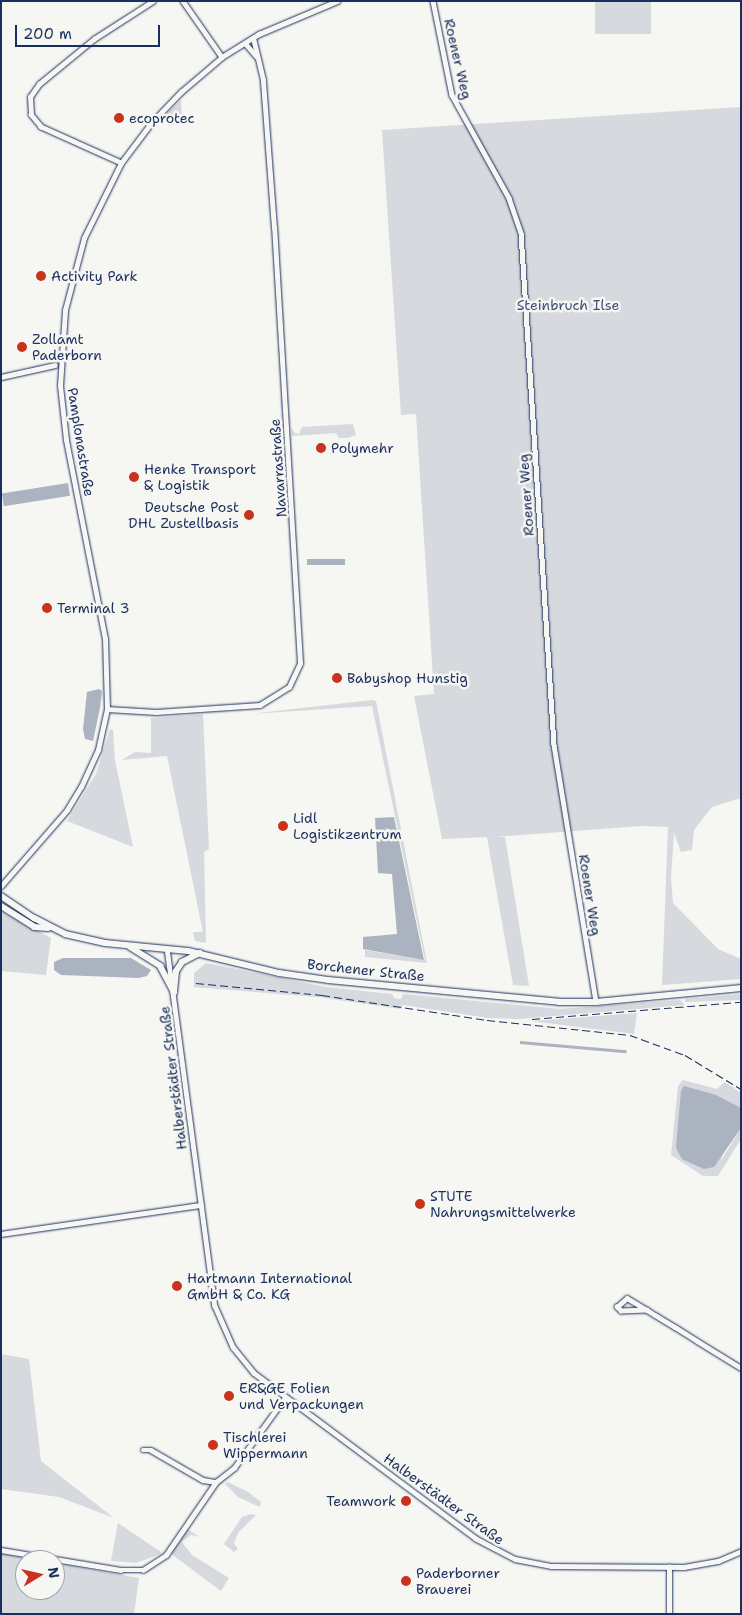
<!DOCTYPE html>
<meta charset="utf-8">
<style>
body{margin:0}
#map{position:relative;width:742px;height:1615px;overflow:hidden;background:#f6f6f2;font-family:"Shantell Sans",sans-serif}
div>[style]{position:absolute}
[style*='--x']{left:calc(var(--x)*1px);top:calc(var(--y)*1px);width:calc(var(--w)*1px);rotate:calc(var(--a)*1deg)}
.green>*{inset:0;background:#d6d9dd;transform-origin:0 0}
.water>*{inset:0;background:#abb2c0;transform-origin:0 0}
.roads{filter:drop-shadow(0 0 1px #1b2f5e) drop-shadow(0 0 1px #1b2f5e)}
.minor>*{height:4.5px;margin:-2.25px;padding:0 2.25px;transform-origin:2.25px;border-radius:2.25px;background:#f6f6f2}
.secondary>*{height:6px;margin:-3px;padding:0 3px;transform-origin:3px;border-radius:3px;background:#f6f6f2}
.rail>*{height:1px;margin-top:-0.5px;transform-origin:0;background:repeating-linear-gradient(90deg,#1b2f5e 0 8px,transparent 0 12px)}
.dots>*{width:14px;height:14px;translate:-50% -50%;box-sizing:border-box;border:2px solid #f6f6f2;border-radius:50%}
span{translate:-50% -50%;white-space:nowrap;text-align:center;line-height:1.15;-webkit-text-stroke:5px #f6f6f2;paint-order:stroke}
.street-label{font-size:14px;color:#1b2f5e}
.poi-label{font-size:14px;color:#1b2f5e}
.left{translate:0 -50%;text-align:left}
.right{translate:-100% -50%;text-align:right}
.park-label{font-size:14px;color:#405177}
.frame{position:absolute;inset:0;border:2px solid #1b2f5e;pointer-events:none}
.north{position:absolute;left:15px;top:1550px;width:50px;height:50px;box-sizing:border-box;background:#f6f6f2;border:1px solid #9ea6b7;border-radius:50%;rotate:81deg;font-size:14px;font-weight:700;line-height:20px;text-align:center;color:#1b2f5e}
.north::after{content:'';display:block;margin:auto;width:18px;height:22px;background:#c8321e;clip-path:polygon(50% 0,100% 100%,50% 72%,0 100%)}
.scale{position:absolute;left:15px;top:25px;width:145px;height:22px;box-sizing:border-box;border:2px solid #1b2f5e;border-top:0;padding-left:6px;font-size:15px;line-height:18px;white-space:nowrap;color:#1b2f5e;-webkit-text-stroke:4px #f6f6f2;paint-order:stroke}
</style>
<div id="map">
<div class="green">
<div style="left:595px;top:1px;width:56px;height:33px"></div>
<div style="clip-path:polygon(181px 100px,182px 116px,163px 118px,168px 112px)"></div>
<div style="clip-path:polygon(741px 107px,741px 798px,712px 807px,694px 830px,692px 850px,681px 852px,674px 833px,671px 878px,673px 903px,718px 949px,741px 959px,741px 979px,662px 985px,668px 827px,641px 826px,493px 837px,505px 837px,529px 986px,513px 985px,487px 837px,442px 839px,414px 696px,434px 694px,416px 414px,401px 415px,382px 130px)"></div>
<div style="clip-path:polygon(353px 424px,356px 435px,347px 438px,339px 438px,336px 433px,292px 436px,291px 427px,295px 433px,299px 434px,302px 427px)"></div>
<div style="clip-path:polygon(372px 700px,376px 701px,427px 963px,365px 957px,365px 950px,425px 960px,372px 706px,250px 714px)"></div>
<div style="clip-path:polygon(203px 714px,209px 849px,204px 852px,206px 943px,195px 941px,193px 932px,203px 932px,167px 756px,122px 760px,135px 752px,151px 753px,151px 718px)"></div>
<div style="clip-path:polygon(110px 729px,113px 730px,115px 760px,133px 847px,67px 821px,96px 774px)"></div>
<div style="clip-path:polygon(1px 911px,51px 938px,46px 975px,1px 971px)"></div>
<div style="clip-path:polygon(206px 963px,326px 987px,392px 994px,394px 998px,401px 999px,403px 994px,560px 1009px,680px 1000px,685px 1005px,519px 1019px,488px 1018px,403px 1005px,401px 1009px,317px 997px,194px 987px,194px 973px)"></div>
<div style="clip-path:polygon(741px 994px,741px 1000px,685px 1002px,686px 999px)"></div>
<div style="clip-path:polygon(637px 1013px,634px 1034px,531px 1021px,545px 1020px)"></div>
<div style="clip-path:polygon(683px 1080px,717px 1089px,725px 1082px,741px 1093px,741px 1108px,720px 1162px,741px 1128px,741px 1139px,718px 1176px,703px 1176px,671px 1155px,678px 1086px)"></div>
<div style="clip-path:polygon(1px 1354px,29px 1359px,41px 1461px,114px 1518px,59px 1497px,1px 1489px)"></div>
<div style="clip-path:polygon(228px 1482px,248px 1492px,261px 1502px,260px 1507px,238px 1497px,225px 1484px)"></div>
<div style="clip-path:polygon(251px 1514px,256px 1515px,238px 1533px,234px 1543px,238px 1549px,234px 1552px,224px 1544px,242px 1517px)"></div>
<div style="clip-path:polygon(118px 1523px,161px 1552px,161px 1554px,136px 1563px,111px 1561px)"></div>
<div style="clip-path:polygon(188px 1529px,199px 1537px,191px 1535px,182px 1542px,192px 1555px,229px 1578px,221px 1591px,170px 1553px)"></div>
<div style="clip-path:polygon(1px 1553px,40px 1560px,25px 1560px,25px 1590px,55px 1590px,55px 1563px,139px 1578px,134px 1614px,1px 1614px)"></div>
</div>
<div class="water">
<div style="left:68px;top:483px;width:13px;height:67px;rotate:81deg"></div>
<div style="left:345px;top:559px;width:6px;height:38px;rotate:90deg"></div>
<div style="clip-path:polygon(99px 689px,102px 691px,100px 708px,93px 741px,85px 739px,83px 729px,87px 692px)"></div>
<div style="clip-path:polygon(394px 817px,424px 960px,363px 949px,363px 937px,397px 934px,392px 874px,378px 873px,375px 818px)"></div>
<div style="clip-path:polygon(63px 958px,131px 958px,151px 970px,147px 976px,139px 978px,61px 975px,54px 970px,54px 962px)"></div>
<div style="left:520px;top:1041px;width:107px;height:3px;rotate:5deg"></div>
<div style="clip-path:polygon(684px 1086px,716px 1095px,741px 1108px,741px 1128px,714px 1167px,704px 1169px,682px 1159px,679px 1154px,676px 1147px,681px 1091px)"></div>
</div>
<div class="roads">
<div class="minor">
<div style="--x:183;--y:1;--w:68;--a:55.1"></div>
<div style="--x:433;--y:1;--w:96;--a:78.6"></div>
<div style="--x:452;--y:95;--w:118;--a:61"></div>
<div style="--x:509;--y:198;--w:37;--a:71"></div>
<div style="--x:521;--y:233;--w:513;--a:86.31"></div>
<div style="--x:554;--y:745;--w:260;--a:80.7"></div>
<div style="--x:245;--y:43;--w:18;--a:49"></div>
<div style="--x:121;--y:163;--w:88;--a:-155.8"></div>
<div style="--x:41;--y:127;--w:16;--a:-130"></div>
<div style="--x:31;--y:115;--w:18;--a:-93"></div>
<div style="--x:30;--y:97;--w:16;--a:-55"></div>
<div style="--x:39;--y:84;--w:71;--a:-39.3"></div>
<div style="--x:94;--y:39;--w:70;--a:-32.8"></div>
<div style="--x:1;--y:377;--w:55;--a:-12.5"></div>
<div style="--x:107;--y:709;--w:49;--a:3.5"></div>
<div style="--x:156;--y:712;--w:104;--a:-3.9"></div>
<div style="--x:260;--y:705;--w:34;--a:-32"></div>
<div style="--x:289;--y:687;--w:26;--a:-65"></div>
<div style="--x:300;--y:663;--w:436;--a:-93.4"></div>
<div style="--x:274;--y:228;--w:148;--a:-94.3"></div>
<div style="--x:263;--y:80;--w:43;--a:-103.4"></div>
<div style="--x:1;--y:886;--w:101;--a:-49"></div>
<div style="--x:67;--y:810;--w:27;--a:-59"></div>
<div style="--x:81;--y:787;--w:41;--a:-65.3"></div>
<div style="--x:98;--y:750;--w:42;--a:-77.6"></div>
<div style="--x:107;--y:709;--w:70;--a:-91.6"></div>
<div style="--x:105;--y:639;--w:203;--a:-101.1"></div>
<div style="--x:66;--y:440;--w:54;--a:-96.3"></div>
<div style="--x:60;--y:386;--w:76;--a:-86.2"></div>
<div style="--x:65;--y:310;--w:74;--a:-75.2"></div>
<div style="--x:84;--y:238;--w:84;--a:-63.7"></div>
<div style="--x:121;--y:163;--w:51;--a:-52.9"></div>
<div style="--x:152;--y:122;--w:42;--a:-46"></div>
<div style="--x:181;--y:92;--w:54;--a:-40.5"></div>
<div style="--x:222;--y:57;--w:44;--a:-31.9"></div>
<div style="--x:259;--y:34;--w:85;--a:-22.9"></div>
<div style="--x:167;--y:948;--w:361;--a:82.4"></div>
<div style="--x:215;--y:1306;--w:45;--a:66.3"></div>
<div style="--x:233;--y:1347;--w:33;--a:51"></div>
<div style="--x:254;--y:1373;--w:276;--a:36.7"></div>
<div style="--x:475;--y:1538;--w:45;--a:27.7"></div>
<div style="--x:515;--y:1559;--w:37;--a:11"></div>
<div style="--x:551;--y:1566;--w:133;--a:0.4"></div>
<div style="--x:684;--y:1567;--w:35;--a:-10"></div>
<div style="--x:718;--y:1561;--w:25;--a:-23"></div>
<div style="--x:1;--y:1234;--w:202;--a:-8.3"></div>
<div style="--x:647;--y:1310;--w:26;--a:178"></div>
<div style="--x:621;--y:1311;--w:6;--a:-135"></div>
<div style="--x:617;--y:1307;--w:13;--a:-42"></div>
<div style="--x:627;--y:1298;--w:23;--a:31"></div>
<div style="--x:647;--y:1310;--w:9;--a:32"></div>
<div style="--x:655;--y:1315;--w:23;--a:31"></div>
<div style="--x:675;--y:1327;--w:26;--a:32"></div>
<div style="--x:697;--y:1341;--w:52;--a:31.5"></div>
<div style="--x:143;--y:1450;--w:8;--a:0"></div>
<div style="--x:151;--y:1450;--w:60;--a:30"></div>
<div style="--x:203;--y:1480;--w:13;--a:9"></div>
<div style="--x:216;--y:1482;--w:23;--a:-38"></div>
<div style="--x:234;--y:1468;--w:85;--a:-54.1"></div>
<div style="--x:1;--y:1550;--w:121;--a:9.5"></div>
<div style="--x:120;--y:1570;--w:23;--a:0"></div>
<div style="--x:143;--y:1570;--w:27;--a:-33"></div>
<div style="--x:166;--y:1555;--w:88;--a:-55.6"></div>
<div style="--x:669;--y:1614;--w:47;--a:-90"></div>
</div>
<div class="secondary">
<div style="--x:1;--y:896;--w:40;--a:34"></div>
<div style="--x:34;--y:918;--w:35;--a:27"></div>
<div style="--x:65;--y:934;--w:41;--a:12.7"></div>
<div style="--x:105;--y:943;--w:83;--a:5.5"></div>
<div style="--x:188;--y:951;--w:94;--a:13.6"></div>
<div style="--x:279;--y:973;--w:49;--a:8.1"></div>
<div style="--x:328;--y:980;--w:232;--a:5.4"></div>
<div style="--x:559;--y:1002;--w:37;--a:0"></div>
<div style="--x:596;--y:1002;--w:146;--a:-5.5"></div>
<div style="--x:1;--y:906;--w:39;--a:32"></div>
<div style="--x:34;--y:927;--w:14;--a:4"></div>
<div style="--x:130;--y:947;--w:36;--a:32"></div>
<div style="--x:160;--y:966;--w:30;--a:62"></div>
<div style="--x:174;--y:991;--w:20;--a:-84"></div>
<div style="--x:176;--y:971;--w:11;--a:-56"></div>
<div style="--x:182;--y:962;--w:20;--a:-27"></div>
</div>
</div>
<div class="rail">
<div style="--x:196;--y:983;--w:127;--a:5.4"></div>
<div style="--x:322;--y:995;--w:167;--a:8.6"></div>
<div style="--x:487;--y:1020;--w:144;--a:6"></div>
<div style="--x:630;--y:1035;--w:59;--a:20"></div>
<div style="--x:685;--y:1055;--w:66;--a:31.3"></div>
<div style="--x:532;--y:1019;--w:210;--a:-4.7"></div>
</div>
<div class="dots">
<div style="left:119px;top:118px;background:#c8321e"></div>
<div style="left:41px;top:276px;background:#c8321e"></div>
<div style="left:22px;top:347px;background:#c8321e"></div>
<div style="left:321px;top:448px;background:#c8321e"></div>
<div style="left:134px;top:477px;background:#c8321e"></div>
<div style="left:249px;top:515px;background:#c8321e"></div>
<div style="left:47px;top:608px;background:#c8321e"></div>
<div style="left:337px;top:678px;background:#c8321e"></div>
<div style="left:283px;top:826px;background:#c8321e"></div>
<div style="left:420px;top:1204px;background:#c8321e"></div>
<div style="left:177px;top:1286px;background:#c8321e"></div>
<div style="left:229px;top:1396px;background:#c8321e"></div>
<div style="left:213px;top:1445px;background:#c8321e"></div>
<div style="left:406px;top:1501px;background:#c8321e"></div>
<div style="left:406px;top:1581px;background:#c8321e"></div>
</div>
<div class="street-label">
<span style="left:458px;top:59px;rotate:77deg">Roener Weg</span>
<span style="left:81px;top:442px;rotate:81deg">Pamplonastraße</span>
<span style="left:278px;top:468px;rotate:-94deg">Navarrastraße</span>
<span style="left:526px;top:495px;rotate:-94deg">Roener Weg</span>
<span style="left:590px;top:895px;rotate:81deg">Roener Weg</span>
<span style="left:366px;top:970px;rotate:6deg">Borchener Straße</span>
<span style="left:173px;top:1078px;rotate:-97deg">Halberstädter Straße</span>
<span style="left:444px;top:1499px;rotate:36deg">Halberstädter Straße</span>
</div>
<div class="poi-label">
<span class="left" style="left:129px;top:118px">ecoprotec</span>
<span class="left" style="left:51px;top:276px">Activity Park</span>
<span class="left" style="left:32px;top:347px">Zollamt<br>Paderborn</span>
<span class="left" style="left:331px;top:448px">Polymehr</span>
<span class="left" style="left:144px;top:477px">Henke Transport<br>&amp; Logistik</span>
<span class="right" style="left:239px;top:515px">Deutsche Post<br>DHL Zustellbasis</span>
<span class="left" style="left:57px;top:608px">Terminal 3</span>
<span class="left" style="left:347px;top:678px">Babyshop Hunstig</span>
<span class="left" style="left:293px;top:826px">Lidl<br>Logistikzentrum</span>
<span class="left" style="left:430px;top:1204px">STUTE<br>Nahrungsmittelwerke</span>
<span class="left" style="left:187px;top:1286px">Hartmann International<br>GmbH &amp; Co. KG</span>
<span class="left" style="left:239px;top:1396px">ER&amp;GE Folien<br>und Verpackungen</span>
<span class="left" style="left:223px;top:1445px">Tischlerei<br>Wippermann</span>
<span class="right" style="left:396px;top:1501px">Teamwork</span>
<span class="left" style="left:416px;top:1581px">Paderborner<br>Brauerei</span>
</div>
<div class="park-label">
<span style="left:568px;top:305px">Steinbruch Ilse</span>
</div>
<div class="frame"></div>
<div class="north">N</div>
<div class="scale">200 m</div>
</div>
